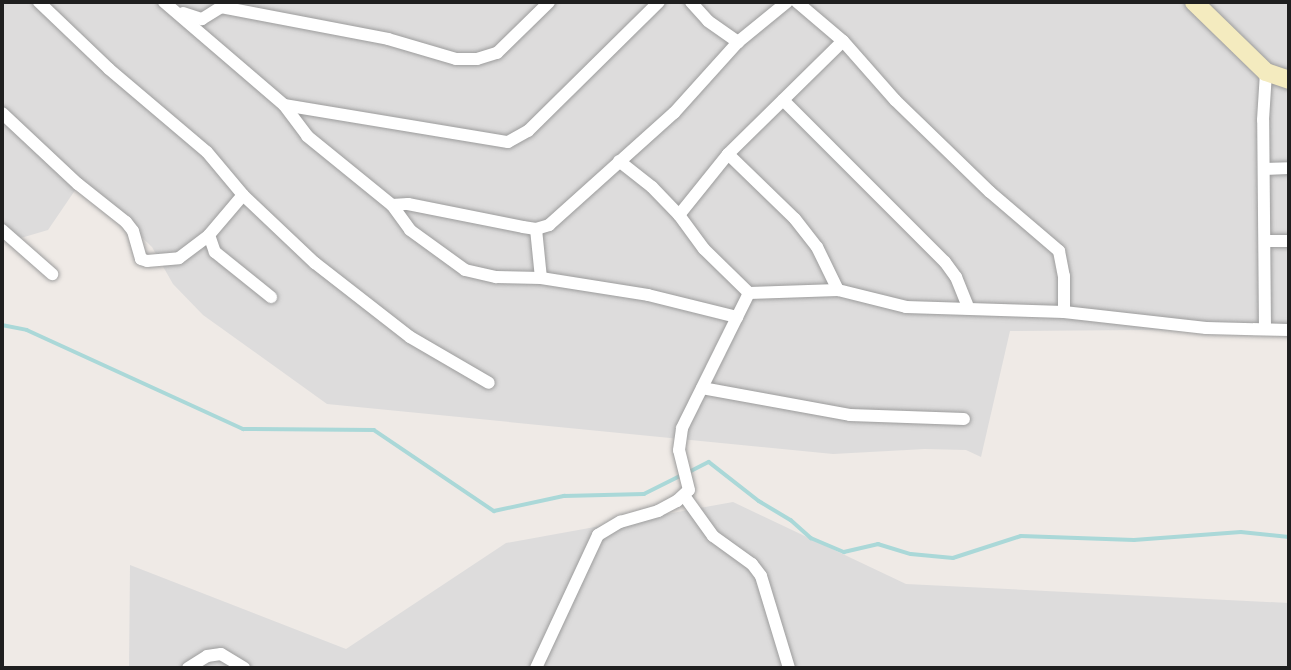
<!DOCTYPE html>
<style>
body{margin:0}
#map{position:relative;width:1291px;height:670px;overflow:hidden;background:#efeae6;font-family:"Fira Sans Condensed",sans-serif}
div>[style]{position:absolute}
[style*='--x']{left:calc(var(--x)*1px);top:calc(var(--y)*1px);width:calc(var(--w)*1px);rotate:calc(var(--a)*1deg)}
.residential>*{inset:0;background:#dddcdc}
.stream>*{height:3.5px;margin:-1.75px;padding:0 1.75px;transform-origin:1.75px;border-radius:1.75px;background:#aad8d8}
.roads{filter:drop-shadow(0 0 2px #9c9c9c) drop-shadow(0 0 2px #9c9c9c)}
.street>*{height:12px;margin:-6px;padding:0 6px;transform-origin:6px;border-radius:6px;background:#fff}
.secondary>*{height:18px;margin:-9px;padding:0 9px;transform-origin:9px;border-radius:9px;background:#f4ebbf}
span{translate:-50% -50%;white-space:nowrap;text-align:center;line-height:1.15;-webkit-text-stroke:5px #fff;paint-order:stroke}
.frame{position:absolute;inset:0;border:4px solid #1f1f1f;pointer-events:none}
</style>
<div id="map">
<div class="residential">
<div style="clip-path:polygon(2px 2px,1289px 2px,1289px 329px,1010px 331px,981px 457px,966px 450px,925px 449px,833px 454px,327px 404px,203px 315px,173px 284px,152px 247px,82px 180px,48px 230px,14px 240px,2px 232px)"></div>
<div style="clip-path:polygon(733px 502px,906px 584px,1289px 603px,1289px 668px,129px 668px,130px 565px,346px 649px,506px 543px)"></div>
</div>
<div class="stream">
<div style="--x:2;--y:325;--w:25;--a:11"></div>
<div style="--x:27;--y:330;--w:238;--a:24.6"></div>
<div style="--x:243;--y:429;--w:131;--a:0.4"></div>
<div style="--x:374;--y:430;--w:145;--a:34"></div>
<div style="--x:494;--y:511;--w:72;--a:-12.1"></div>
<div style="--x:564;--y:496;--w:80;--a:-1.4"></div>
<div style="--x:644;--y:494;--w:42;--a:-26.6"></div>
<div style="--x:689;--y:472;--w:22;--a:-27"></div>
<div style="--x:709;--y:462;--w:63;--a:38"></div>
<div style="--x:759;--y:501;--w:37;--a:31"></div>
<div style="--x:791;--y:520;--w:27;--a:42"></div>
<div style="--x:811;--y:538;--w:36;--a:23"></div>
<div style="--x:844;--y:552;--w:35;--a:-13"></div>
<div style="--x:878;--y:544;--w:34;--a:17"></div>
<div style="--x:911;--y:554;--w:42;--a:5.4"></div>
<div style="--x:953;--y:558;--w:71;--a:-17.9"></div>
<div style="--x:1021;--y:536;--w:113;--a:2"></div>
<div style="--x:1134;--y:540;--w:107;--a:-4.3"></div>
<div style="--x:1241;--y:532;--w:48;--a:5.9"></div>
</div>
<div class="roads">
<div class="street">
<div style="--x:39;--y:2;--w:97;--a:43.7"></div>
<div style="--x:109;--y:69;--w:128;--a:40.3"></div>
<div style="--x:207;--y:152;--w:56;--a:50.1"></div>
<div style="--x:243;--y:195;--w:99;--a:43.4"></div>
<div style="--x:315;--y:263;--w:120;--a:37.9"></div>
<div style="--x:410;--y:337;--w:91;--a:30.2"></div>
<div style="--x:164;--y:2;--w:158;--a:40.6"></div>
<div style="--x:284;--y:105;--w:227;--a:9.4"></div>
<div style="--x:508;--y:142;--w:23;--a:-29"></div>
<div style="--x:528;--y:131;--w:184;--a:-44.6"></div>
<div style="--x:691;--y:2;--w:25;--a:48"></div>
<div style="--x:708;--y:21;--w:37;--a:35"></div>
<div style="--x:797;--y:2;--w:60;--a:40.3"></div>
<div style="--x:843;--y:41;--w:79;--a:48.6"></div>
<div style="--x:895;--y:100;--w:132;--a:44.1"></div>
<div style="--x:990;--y:192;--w:91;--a:40.5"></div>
<div style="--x:1059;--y:251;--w:25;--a:79"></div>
<div style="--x:1064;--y:276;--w:36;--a:90"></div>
<div style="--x:183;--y:13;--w:20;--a:18"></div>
<div style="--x:202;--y:19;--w:22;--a:-32"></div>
<div style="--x:221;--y:7;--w:170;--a:10.8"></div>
<div style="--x:388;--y:39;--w:71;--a:16.4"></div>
<div style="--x:456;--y:59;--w:21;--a:0"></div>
<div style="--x:477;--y:59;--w:21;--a:-17"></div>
<div style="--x:497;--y:53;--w:73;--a:-44.4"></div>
<div style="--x:783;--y:100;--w:229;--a:45"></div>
<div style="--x:945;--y:262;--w:19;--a:54"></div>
<div style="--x:956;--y:277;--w:32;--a:68"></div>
<div style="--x:284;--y:105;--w:39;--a:53"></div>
<div style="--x:307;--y:136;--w:109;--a:39.1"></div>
<div style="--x:392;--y:205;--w:31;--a:54"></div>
<div style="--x:410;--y:230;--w:68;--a:36"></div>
<div style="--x:465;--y:270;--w:32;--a:13"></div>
<div style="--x:496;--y:277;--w:45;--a:1.3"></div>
<div style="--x:541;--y:278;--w:108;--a:9"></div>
<div style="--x:648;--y:295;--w:92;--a:13.9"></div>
<div style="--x:2;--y:113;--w:104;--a:43.1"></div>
<div style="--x:78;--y:184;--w:61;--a:38.4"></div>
<div style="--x:126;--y:222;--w:11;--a:52"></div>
<div style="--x:133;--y:231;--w:29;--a:74"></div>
<div style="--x:141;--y:259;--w:6;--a:18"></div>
<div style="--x:147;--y:261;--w:32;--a:-5"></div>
<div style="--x:179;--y:258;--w:38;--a:-37"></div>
<div style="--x:728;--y:154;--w:93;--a:44.1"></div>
<div style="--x:795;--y:219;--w:36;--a:52"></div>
<div style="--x:817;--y:247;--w:48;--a:64"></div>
<div style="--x:619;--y:161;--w:42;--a:38.2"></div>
<div style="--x:652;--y:187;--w:39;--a:46"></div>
<div style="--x:679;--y:215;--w:42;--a:53.7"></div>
<div style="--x:704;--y:249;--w:63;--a:44.4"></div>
<div style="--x:749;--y:293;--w:89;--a:-1.9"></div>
<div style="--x:838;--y:290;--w:70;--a:14"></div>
<div style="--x:906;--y:307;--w:158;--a:1.8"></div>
<div style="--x:1064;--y:312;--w:143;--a:6.4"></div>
<div style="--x:1206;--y:328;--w:83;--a:1.4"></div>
<div style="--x:1264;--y:169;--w:25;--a:-2"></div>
<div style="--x:243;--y:195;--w:52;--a:130.4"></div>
<div style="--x:209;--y:235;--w:18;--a:71"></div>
<div style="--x:215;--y:252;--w:72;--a:38.8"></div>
<div style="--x:392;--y:205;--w:16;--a:-4"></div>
<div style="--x:408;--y:204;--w:117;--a:11.3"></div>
<div style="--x:523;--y:227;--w:13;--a:9"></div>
<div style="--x:536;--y:229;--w:14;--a:-17"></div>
<div style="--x:549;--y:225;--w:168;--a:-41.9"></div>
<div style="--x:674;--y:113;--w:96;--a:-48"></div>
<div style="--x:738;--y:42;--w:63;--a:-39.2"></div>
<div style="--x:679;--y:215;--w:78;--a:-51.2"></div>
<div style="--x:728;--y:154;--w:161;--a:-44.5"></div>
<div style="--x:536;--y:229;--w:49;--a:84.2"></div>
<div style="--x:2;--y:230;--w:67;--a:41.3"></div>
<div style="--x:1265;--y:241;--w:24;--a:0"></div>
<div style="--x:1265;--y:329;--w:209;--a:-90.5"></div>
<div style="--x:1263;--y:120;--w:48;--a:-86.4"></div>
<div style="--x:702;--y:388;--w:150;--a:10.3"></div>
<div style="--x:850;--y:415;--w:114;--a:2"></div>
<div style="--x:685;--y:497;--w:48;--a:54.3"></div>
<div style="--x:713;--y:536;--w:48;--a:35.7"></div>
<div style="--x:752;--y:564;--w:15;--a:53"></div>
<div style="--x:761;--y:576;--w:96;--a:73.1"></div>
<div style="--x:188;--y:668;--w:22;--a:-32"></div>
<div style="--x:207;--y:656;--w:14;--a:-8"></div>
<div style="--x:221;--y:654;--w:27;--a:31"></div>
<div style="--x:536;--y:668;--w:147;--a:-65"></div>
<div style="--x:598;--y:535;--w:26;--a:-31"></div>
<div style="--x:620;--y:522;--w:40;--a:-16"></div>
<div style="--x:658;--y:511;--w:21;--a:-28"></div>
<div style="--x:677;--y:501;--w:16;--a:-43"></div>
<div style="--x:689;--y:490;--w:41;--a:-104"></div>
<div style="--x:679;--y:450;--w:22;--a:-82"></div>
<div style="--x:682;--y:428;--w:151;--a:-63.6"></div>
</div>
<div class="secondary">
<div style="--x:1194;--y:2;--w:100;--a:44.2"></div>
<div style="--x:1266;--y:72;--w:24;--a:19"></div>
</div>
</div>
<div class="frame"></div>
</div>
